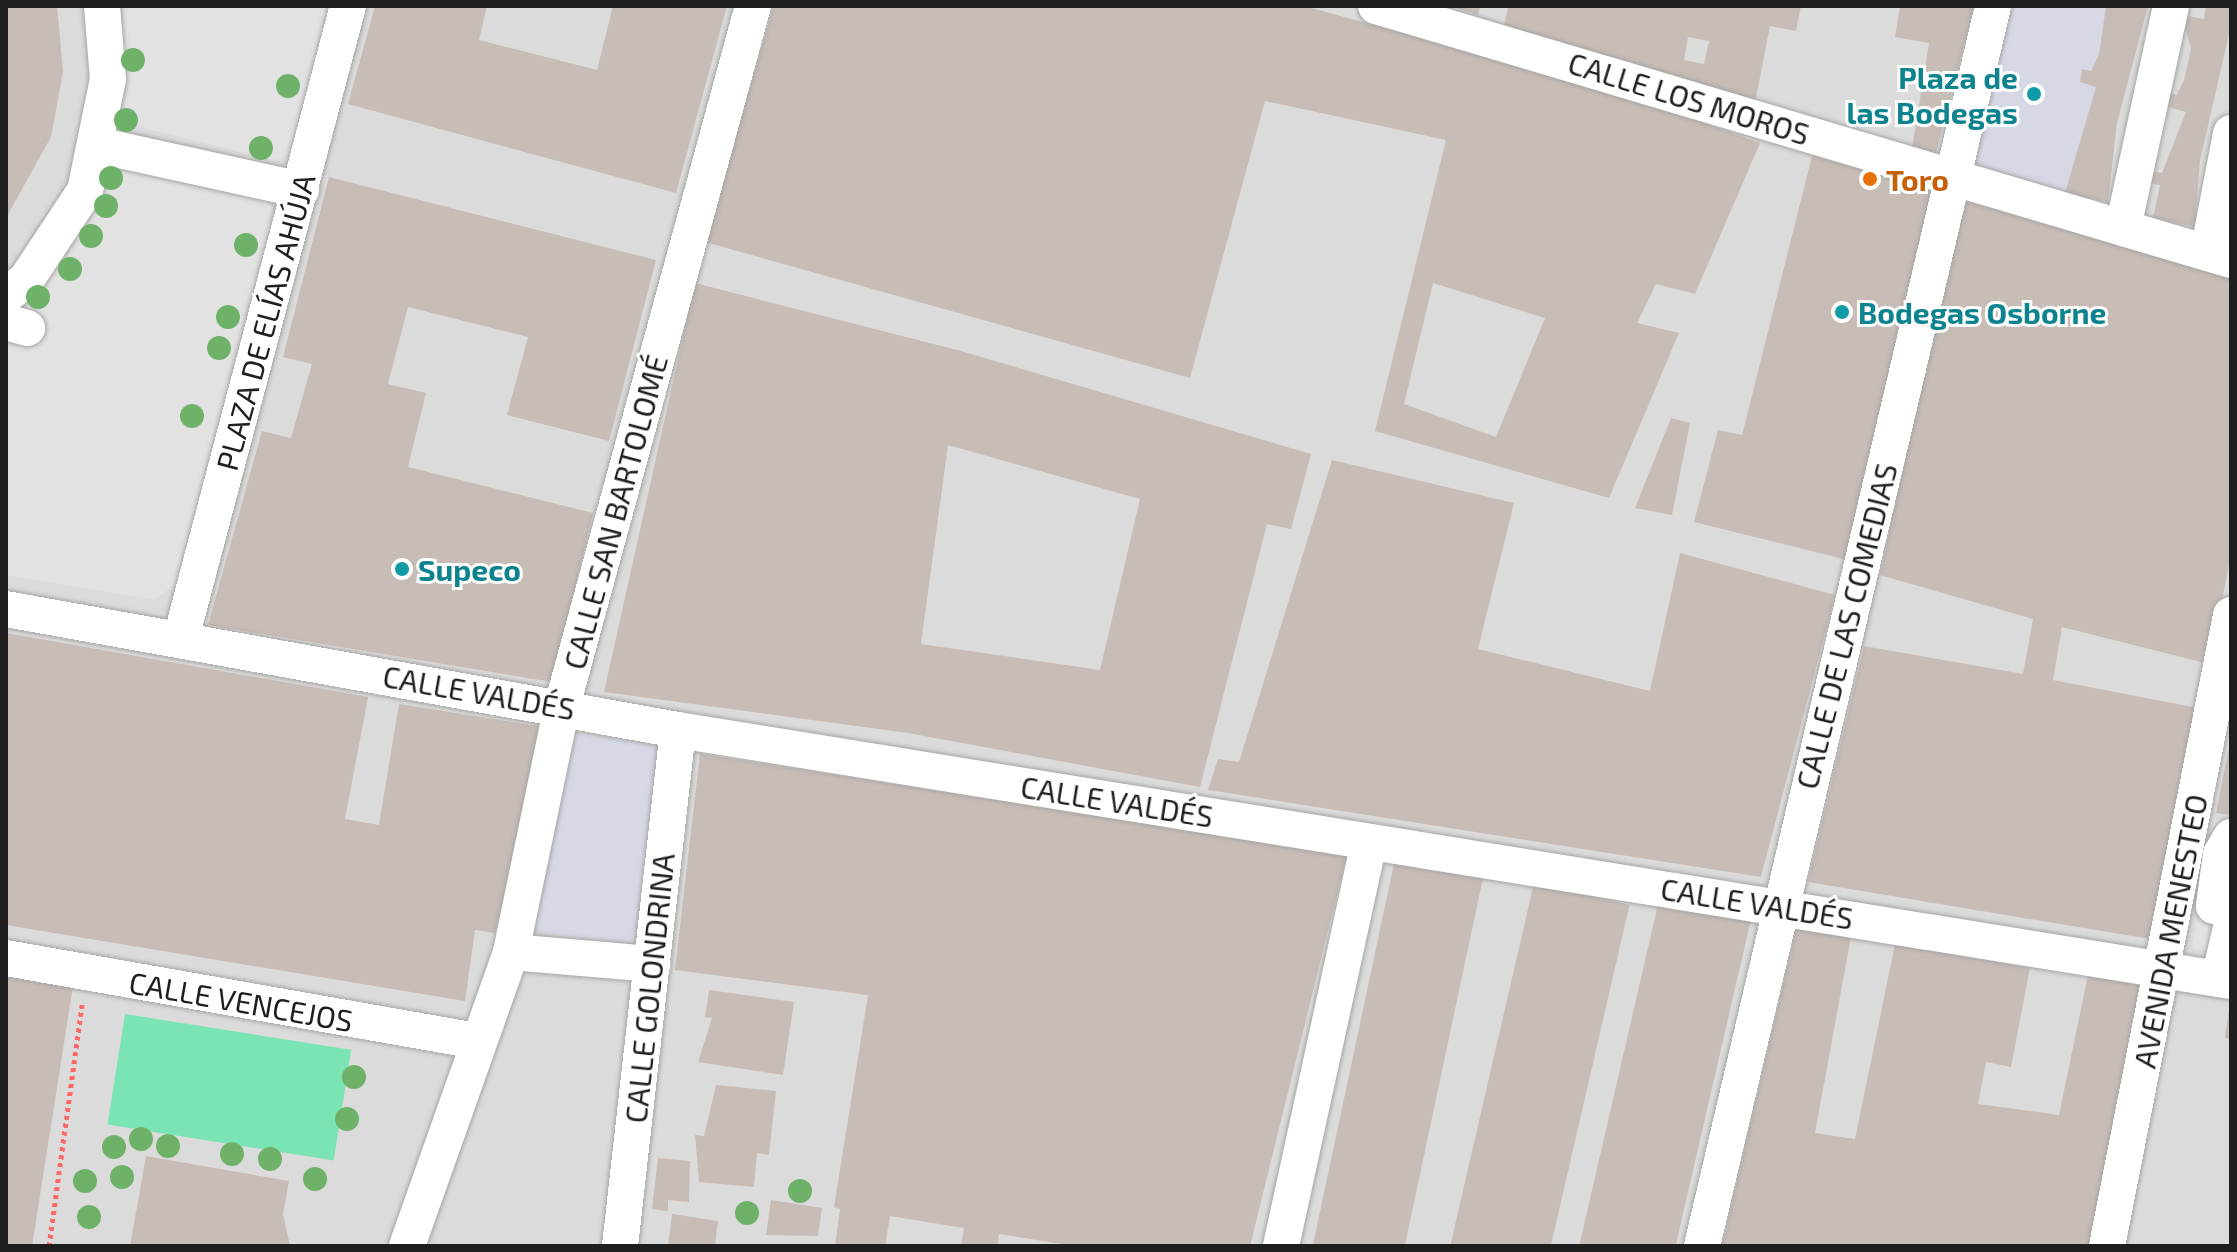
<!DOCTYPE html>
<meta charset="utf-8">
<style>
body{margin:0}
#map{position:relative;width:2237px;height:1252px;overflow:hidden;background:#f0ebe3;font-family:"Exo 2",sans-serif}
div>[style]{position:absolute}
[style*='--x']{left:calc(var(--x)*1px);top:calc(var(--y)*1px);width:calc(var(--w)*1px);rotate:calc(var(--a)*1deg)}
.residential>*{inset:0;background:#dcdbdb;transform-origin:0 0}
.pitch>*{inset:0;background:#7be4b4;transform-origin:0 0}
.parking>*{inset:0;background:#e2e2e2}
.plaza>*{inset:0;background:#d7d8e6}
.building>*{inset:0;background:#c8bcb6;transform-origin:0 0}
.path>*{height:5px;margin-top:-2.5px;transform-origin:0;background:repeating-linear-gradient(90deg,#ff6965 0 4px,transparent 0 8px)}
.roads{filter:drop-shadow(0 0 2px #a5a5a5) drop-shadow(0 0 2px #a5a5a5)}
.minor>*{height:36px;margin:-18px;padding:0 18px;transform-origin:18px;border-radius:18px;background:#fff}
.trees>*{width:24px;height:24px;margin:-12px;border-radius:50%;background:#6eb269}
.dots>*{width:22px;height:22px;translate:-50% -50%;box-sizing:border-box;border:4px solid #fff;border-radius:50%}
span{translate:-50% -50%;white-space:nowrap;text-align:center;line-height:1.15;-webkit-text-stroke:6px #fff;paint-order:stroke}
.culture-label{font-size:30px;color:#0d838f;font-weight:700}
.right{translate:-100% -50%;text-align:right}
.left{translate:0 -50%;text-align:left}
.street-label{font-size:30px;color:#1e1e1e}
.food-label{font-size:30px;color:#c56008;font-weight:700}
.frame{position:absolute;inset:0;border:8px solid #1e1e1e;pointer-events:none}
</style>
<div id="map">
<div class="residential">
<div style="left:6px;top:6px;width:2225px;height:1240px"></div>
</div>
<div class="pitch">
<div style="left:125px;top:1014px;width:229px;height:112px;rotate:9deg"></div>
</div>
<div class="parking">
<div style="clip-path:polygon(123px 6px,333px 6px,299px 146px,277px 161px,120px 122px)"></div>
<div style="clip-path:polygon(105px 165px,266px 199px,275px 215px,179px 583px,153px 600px,6px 575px,6px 315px,66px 260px)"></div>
<div style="clip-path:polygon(2213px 818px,2231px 821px,2231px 954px,2192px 949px)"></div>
</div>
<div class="plaza">
<div style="clip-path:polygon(1993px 6px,2106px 6px,2099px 54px,2091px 71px,2082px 70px,2080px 82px,2096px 87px,2065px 193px,1956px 178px)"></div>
<div style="clip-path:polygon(573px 732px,659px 746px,635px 946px,530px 931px)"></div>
</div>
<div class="building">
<div style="clip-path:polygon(6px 6px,57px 6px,63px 72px,51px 137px,6px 218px)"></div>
<div style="clip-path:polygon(375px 6px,487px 6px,479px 40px,597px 70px,613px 6px,727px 6px,676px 193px,348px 104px)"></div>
<div style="clip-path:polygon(evenodd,774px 6px,1304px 6px,1614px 91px,1760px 143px,1695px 294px,1656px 284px,1637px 323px,1679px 333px,1609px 498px,1375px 431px,1446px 140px,1265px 101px,1190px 378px,705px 242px,774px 6px,1433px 283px,1545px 318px,1496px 437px,1404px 404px,1433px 283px)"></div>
<div style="clip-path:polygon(1450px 6px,1480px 6px,1478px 15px)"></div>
<div style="clip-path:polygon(evenodd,1508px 6px,1801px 6px,1796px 31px,1770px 26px,1755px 103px,1504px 28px,1508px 6px,1688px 37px,1709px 41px,1704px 64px,1684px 60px,1688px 37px)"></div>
<div style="clip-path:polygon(1900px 6px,1974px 6px,1935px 156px,1912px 149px,1929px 43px,1895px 37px)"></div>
<div style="clip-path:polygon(2106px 6px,2148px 6px,2117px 123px,2108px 202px,2065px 193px,2096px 87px,2080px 82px,2082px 69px,2091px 71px,2099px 54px)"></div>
<div style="clip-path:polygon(2206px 6px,2230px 6px,2231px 26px,2200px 160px,2195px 227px,2153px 218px,2160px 185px,2150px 183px,2151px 171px,2162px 173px,2186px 112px,2164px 106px,2167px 93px,2177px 95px,2184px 80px,2191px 49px,2182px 15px,2204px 19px)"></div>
<div style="clip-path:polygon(1812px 156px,1941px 188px,1847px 560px,1694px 522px,1718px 430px,1742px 435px)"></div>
<div style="clip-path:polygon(329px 177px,656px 260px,609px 441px,507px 415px,528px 337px,408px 307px,388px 384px,426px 393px,408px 467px,593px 513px,552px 682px,208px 625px,262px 431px,291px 438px,312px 364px,283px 357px)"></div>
<div style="clip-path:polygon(1962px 200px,2231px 278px,2231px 555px,2209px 664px,2062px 627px,2053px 680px,2198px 708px,2156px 940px,1808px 882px,1864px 646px,2023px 674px,2033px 619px,1880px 575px)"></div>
<div style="clip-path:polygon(evenodd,695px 283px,961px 351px,1311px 454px,1291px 529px,1267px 524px,1200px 787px,908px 733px,604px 692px,695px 283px,948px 445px,1140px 499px,1100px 670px,921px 644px,948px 445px)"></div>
<div style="clip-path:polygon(1671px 418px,1690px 423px,1672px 515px,1635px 508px)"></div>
<div style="clip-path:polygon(1332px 460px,1514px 503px,1478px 649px,1650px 691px,1680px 553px,1835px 595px,1761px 877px,1208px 790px,1218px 759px,1239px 762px)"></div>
<div style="clip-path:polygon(6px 633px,368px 697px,345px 819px,379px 825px,399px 704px,543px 727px,495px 933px,475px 930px,465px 1001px,6px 925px)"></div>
<div style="clip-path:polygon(2230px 743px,2231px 744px,2231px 815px,2216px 813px)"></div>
<div style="clip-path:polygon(700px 754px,1347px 854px,1250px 1246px,1074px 1246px,999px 1234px,997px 1246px,961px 1246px,964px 1228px,890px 1216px,885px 1246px,835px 1246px,840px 1209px,834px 1207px,868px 995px,675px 970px)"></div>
<div style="left:1395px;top:859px;width:90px;height:396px;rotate:12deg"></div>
<div style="left:1534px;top:883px;width:98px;height:373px;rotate:13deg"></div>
<div style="left:1659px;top:900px;width:94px;height:356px;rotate:13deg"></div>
<div style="clip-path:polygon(1797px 926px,1851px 937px,1815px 1133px,1855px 1139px,1895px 944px,2030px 968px,2011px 1067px,1986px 1062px,1978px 1104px,2059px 1115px,2088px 975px,2145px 982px,2094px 1246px,1722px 1246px)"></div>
<div style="clip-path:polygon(6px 975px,73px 986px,32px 1246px,6px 1246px)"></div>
<div style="clip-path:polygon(709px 990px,794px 1002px,783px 1075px,698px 1062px,712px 1018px,705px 1017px)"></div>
<div style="clip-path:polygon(2229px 1009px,2231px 1009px,2231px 1039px,2225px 1038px)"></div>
<div style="clip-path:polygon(716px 1085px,776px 1091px,769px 1155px,757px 1153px,754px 1187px,699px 1182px,695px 1135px,704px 1136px)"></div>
<div style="clip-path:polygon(146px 1156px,289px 1181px,283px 1214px,290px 1246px,130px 1246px)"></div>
<div style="clip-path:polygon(658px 1158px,690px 1161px,689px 1202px,668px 1200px,668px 1211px,652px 1209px)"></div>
<div style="clip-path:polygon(771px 1200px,822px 1208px,818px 1236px,766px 1235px)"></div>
<div style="clip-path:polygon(672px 1214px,718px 1221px,715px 1246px,668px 1246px)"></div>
</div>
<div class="path">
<div style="--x:49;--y:1246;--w:244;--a:-82.2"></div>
</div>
<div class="roads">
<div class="minor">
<div style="--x:1376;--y:6;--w:892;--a:16.55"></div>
<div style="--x:97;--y:145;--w:209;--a:12.4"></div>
<div style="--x:2123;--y:228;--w:227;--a:-77.8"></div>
<div style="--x:2208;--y:253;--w:122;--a:-79.1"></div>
<div style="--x:6;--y:295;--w:25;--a:-37"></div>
<div style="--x:26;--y:280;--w:107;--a:-56.5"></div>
<div style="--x:85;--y:191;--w:114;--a:-78.4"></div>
<div style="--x:108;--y:79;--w:73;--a:-94.7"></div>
<div style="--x:6;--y:322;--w:22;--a:16"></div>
<div style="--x:6;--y:609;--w:683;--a:10.21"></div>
<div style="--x:678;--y:730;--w:1573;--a:9.18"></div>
<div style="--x:181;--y:638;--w:654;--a:-75.2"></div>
<div style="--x:2231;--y:837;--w:20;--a:120"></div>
<div style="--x:2221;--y:854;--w:52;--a:97.7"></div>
<div style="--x:2214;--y:906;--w:17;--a:10"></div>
<div style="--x:511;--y:952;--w:142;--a:4.9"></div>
<div style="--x:6;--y:958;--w:478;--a:10"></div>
<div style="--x:2219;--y:979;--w:52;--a:-76.8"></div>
<div style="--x:407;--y:1246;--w:312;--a:-70.5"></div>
<div style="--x:511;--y:952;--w:251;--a:-78.3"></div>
<div style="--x:562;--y:706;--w:726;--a:-74.74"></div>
<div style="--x:620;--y:1246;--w:519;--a:-83.59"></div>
<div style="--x:1281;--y:1246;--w:413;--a:-77.7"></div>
<div style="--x:1702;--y:1246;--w:1274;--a:-76.79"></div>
<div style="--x:2107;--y:1246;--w:643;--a:-78.88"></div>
</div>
</div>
<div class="trees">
<div style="left:133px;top:60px"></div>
<div style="left:288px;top:86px"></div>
<div style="left:126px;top:120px"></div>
<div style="left:261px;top:148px"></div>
<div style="left:111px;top:178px"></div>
<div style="left:106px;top:206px"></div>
<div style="left:91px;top:236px"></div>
<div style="left:246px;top:245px"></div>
<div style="left:70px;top:269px"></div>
<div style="left:38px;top:297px"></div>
<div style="left:228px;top:317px"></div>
<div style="left:219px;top:348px"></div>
<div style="left:192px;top:416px"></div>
<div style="left:354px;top:1077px"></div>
<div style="left:347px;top:1119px"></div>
<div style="left:141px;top:1139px"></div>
<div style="left:168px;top:1146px"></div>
<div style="left:114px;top:1147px"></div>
<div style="left:232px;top:1154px"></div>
<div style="left:270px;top:1159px"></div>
<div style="left:122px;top:1177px"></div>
<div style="left:315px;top:1179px"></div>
<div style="left:85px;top:1181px"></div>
<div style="left:800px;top:1191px"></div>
<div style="left:747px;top:1213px"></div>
<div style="left:89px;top:1217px"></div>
</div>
<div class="dots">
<div style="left:2034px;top:94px;background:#0f9aa8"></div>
<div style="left:1870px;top:179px;background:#e8710a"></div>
<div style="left:1842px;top:312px;background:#0f9aa8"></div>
<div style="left:402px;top:569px;background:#0f9aa8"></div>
</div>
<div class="culture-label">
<span class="right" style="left:2018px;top:94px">Plaza de<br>las Bodegas</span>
<span class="left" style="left:1858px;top:312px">Bodegas Osborne</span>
<span class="left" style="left:418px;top:569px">Supeco</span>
</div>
<div class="street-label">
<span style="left:1689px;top:98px;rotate:17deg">CALLE LOS MOROS</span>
<span style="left:265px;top:322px;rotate:-75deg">PLAZA DE ELÍAS AHÚJA</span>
<span style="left:615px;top:512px;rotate:-75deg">CALLE SAN BARTOLOMÉ</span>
<span style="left:1846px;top:626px;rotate:-76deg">CALLE DE LAS COMEDIAS</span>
<span style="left:479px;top:692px;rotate:10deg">CALLE VALDÉS</span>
<span style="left:1117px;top:801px;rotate:9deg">CALLE VALDÉS</span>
<span style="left:1757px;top:903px;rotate:9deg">CALLE VALDÉS</span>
<span style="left:2170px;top:931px;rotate:-79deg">AVENIDA MENESTEO</span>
<span style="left:649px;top:988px;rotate:-84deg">CALLE GOLONDRINA</span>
<span style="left:241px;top:1001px;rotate:10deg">CALLE VENCEJOS</span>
</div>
<div class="food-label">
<span class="left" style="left:1886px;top:179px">Toro</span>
</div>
<div class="frame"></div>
</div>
